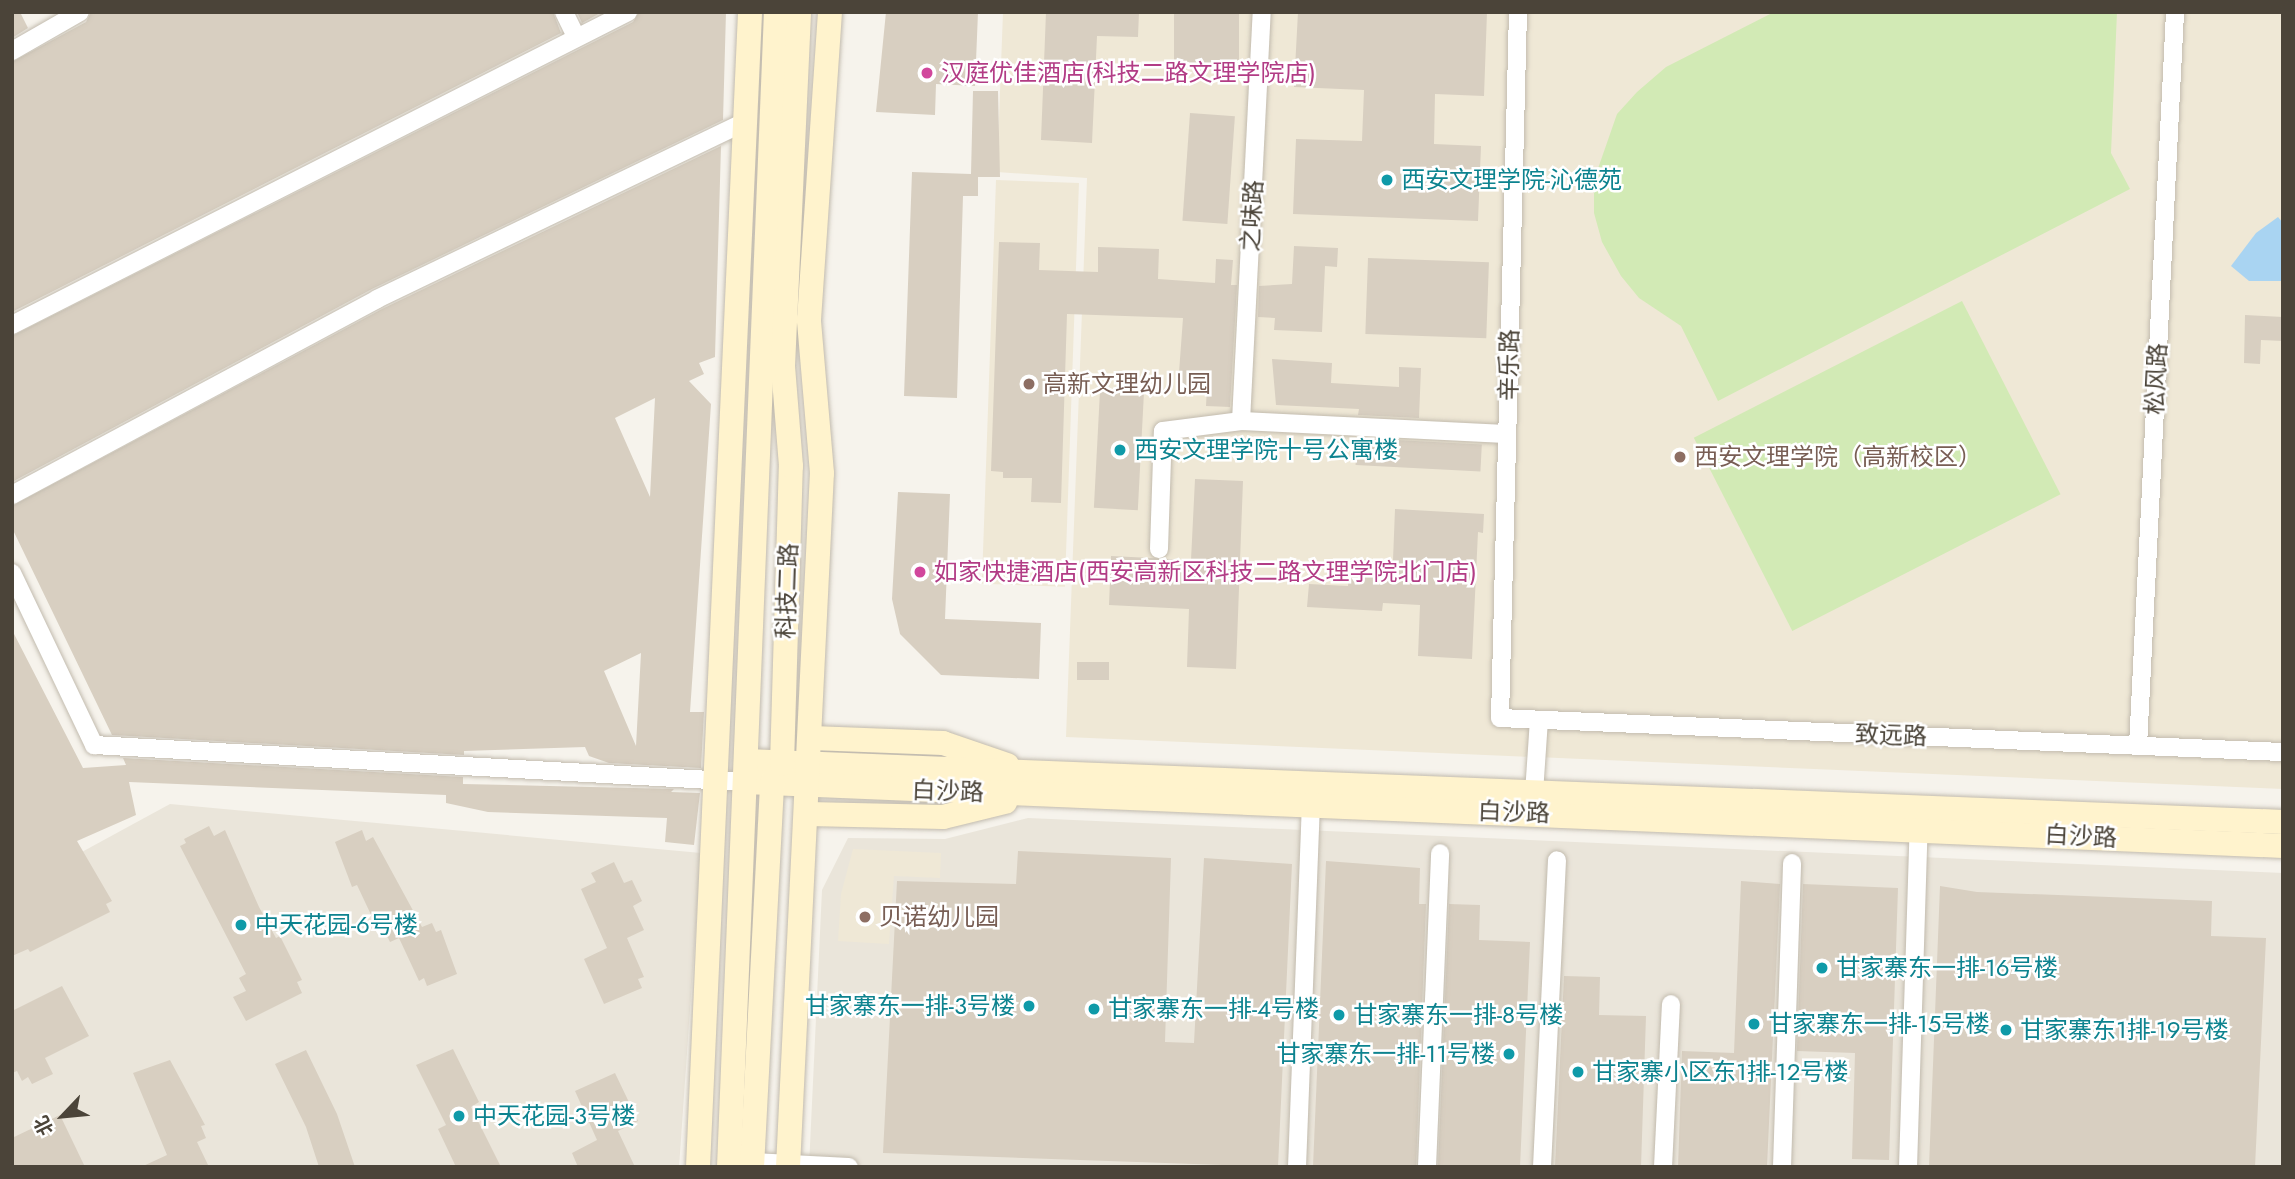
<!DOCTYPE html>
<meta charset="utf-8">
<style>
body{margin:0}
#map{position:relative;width:2295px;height:1179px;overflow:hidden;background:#f6f3ec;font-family:Jost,"Noto Sans SC",sans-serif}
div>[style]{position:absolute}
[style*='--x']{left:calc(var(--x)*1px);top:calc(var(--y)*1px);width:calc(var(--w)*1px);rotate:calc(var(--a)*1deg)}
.residential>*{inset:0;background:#eae5da}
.education>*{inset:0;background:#efe8d6;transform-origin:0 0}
.green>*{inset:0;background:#d2eab5;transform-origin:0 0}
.water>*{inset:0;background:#a9d4f2}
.building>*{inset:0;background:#d8cfc1;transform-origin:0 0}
.roads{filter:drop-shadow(0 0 2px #c2bbae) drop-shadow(0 0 2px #c2bbae)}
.street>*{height:18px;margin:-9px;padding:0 9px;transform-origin:9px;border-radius:9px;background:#fff}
.secondary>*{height:24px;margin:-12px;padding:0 12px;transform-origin:12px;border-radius:12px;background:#fff3cd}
.dots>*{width:19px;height:19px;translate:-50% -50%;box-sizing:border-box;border:4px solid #fff;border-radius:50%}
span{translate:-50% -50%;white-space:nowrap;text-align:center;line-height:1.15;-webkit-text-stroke:5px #fff;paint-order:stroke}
.hotel-label{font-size:24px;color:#b23c85}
.left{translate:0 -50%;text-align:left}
.culture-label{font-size:24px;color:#0d838f}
.right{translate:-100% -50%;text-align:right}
.street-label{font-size:24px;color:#4b4439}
.education-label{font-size:24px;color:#785e54}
.frame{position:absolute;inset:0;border:14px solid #4b4439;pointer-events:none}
.north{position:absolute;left:28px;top:1081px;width:70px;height:70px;-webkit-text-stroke:5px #fff;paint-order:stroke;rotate:244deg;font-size:19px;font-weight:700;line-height:28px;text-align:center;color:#4b4439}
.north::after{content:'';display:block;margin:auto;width:24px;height:32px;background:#4b4439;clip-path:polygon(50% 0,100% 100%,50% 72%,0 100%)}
</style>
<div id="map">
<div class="residential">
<div style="clip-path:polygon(170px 804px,701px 853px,679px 1167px,12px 1167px,12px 890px)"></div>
<div style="clip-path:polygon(1028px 818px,2283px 873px,2283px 1167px,809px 1167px,822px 890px,848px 838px,945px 839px)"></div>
</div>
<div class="education">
<div style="clip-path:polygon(1003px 12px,2283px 12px,2283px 789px,1066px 737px,1087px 178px,997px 172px)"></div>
<div style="left:996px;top:180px;width:83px;height:404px;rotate:2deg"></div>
<div style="clip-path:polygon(853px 849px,941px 853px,940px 878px,894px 876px,889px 944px,838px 941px,841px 894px)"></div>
</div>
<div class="green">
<div style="clip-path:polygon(1774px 12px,2117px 12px,2111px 153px,2130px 189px,1718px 401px,1681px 326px,1639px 298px,1621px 276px,1602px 242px,1594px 213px,1594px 180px,1617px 114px,1637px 92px,1666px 67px)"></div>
<div style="left:1962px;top:301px;width:217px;height:301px;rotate:63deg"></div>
</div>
<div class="water">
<div style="clip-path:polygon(2278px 217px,2283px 223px,2283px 281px,2249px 281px,2231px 266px,2256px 233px)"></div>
</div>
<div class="building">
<div style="clip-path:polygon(12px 12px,20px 12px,28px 28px,12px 38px)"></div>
<div style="clip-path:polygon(91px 12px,553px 12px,561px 33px,12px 312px,12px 62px,86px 22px)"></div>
<div style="clip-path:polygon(577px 12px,602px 12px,582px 23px)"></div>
<div style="clip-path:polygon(639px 12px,726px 12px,723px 120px,372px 289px,12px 482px,12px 336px,633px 22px)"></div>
<div style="clip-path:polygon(886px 12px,978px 12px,975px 86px,936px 84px,935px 115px,876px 112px)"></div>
<div style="clip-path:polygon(1046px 12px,1139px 12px,1138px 37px,1097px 36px,1092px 143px,1041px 140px)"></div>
<div style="left:1174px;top:12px;width:65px;height:56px"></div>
<div style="clip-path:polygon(1298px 12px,1487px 12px,1484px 96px,1435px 94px,1434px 144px,1481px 146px,1478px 221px,1293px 214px,1296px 139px,1362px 141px,1364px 90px,1294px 87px)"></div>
<div style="clip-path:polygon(973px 91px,998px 91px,1000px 177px,978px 177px,978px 196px,963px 196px,957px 398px,904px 396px,912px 172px,971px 174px)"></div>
<div style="left:1190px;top:113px;width:45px;height:108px;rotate:4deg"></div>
<div style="clip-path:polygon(evenodd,721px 146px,715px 357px,699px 363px,704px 374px,689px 381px,711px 404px,690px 712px,704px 712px,701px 768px,609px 763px,589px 756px,585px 747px,464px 751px,464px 755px,112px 735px,12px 528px,12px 506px,382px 309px,721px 146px,655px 398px,650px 497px,615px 418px,655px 398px,721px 146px,641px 653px,636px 746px,604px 671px,641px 653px)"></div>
<div style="clip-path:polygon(999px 242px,1040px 243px,1039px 270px,1098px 272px,1098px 247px,1159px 249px,1158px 279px,1215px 283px,1216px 259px,1233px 260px,1231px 285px,1237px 285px,1230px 407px,1206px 406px,1207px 387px,1178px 386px,1183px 318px,1067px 314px,1061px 503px,1031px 502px,1032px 478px,1003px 478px,1003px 472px,991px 471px)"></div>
<div style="clip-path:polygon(1294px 246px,1338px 248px,1337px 267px,1325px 266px,1322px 332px,1274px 330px,1275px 318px,1258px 317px,1259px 286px,1292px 284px)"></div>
<div style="left:1368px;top:258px;width:121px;height:76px;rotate:2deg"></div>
<div style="clip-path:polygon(2245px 315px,2283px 317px,2283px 341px,2261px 340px,2260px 364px,2244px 363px)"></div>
<div style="clip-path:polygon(1272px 359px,1332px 363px,1331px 383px,1399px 387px,1399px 367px,1421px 368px,1419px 418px,1358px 415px,1359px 409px,1276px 405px)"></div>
<div style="left:1100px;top:391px;width:44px;height:117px;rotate:3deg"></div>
<div style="left:1357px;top:438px;width:125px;height:27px;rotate:3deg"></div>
<div style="clip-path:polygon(1195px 479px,1243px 481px,1236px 669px,1187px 667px,1189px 609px,1109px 605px,1111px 556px,1191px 560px)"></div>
<div style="clip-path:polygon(898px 492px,950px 494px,945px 619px,1041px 623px,1039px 679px,941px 675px,900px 634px,892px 599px)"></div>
<div style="clip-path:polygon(1395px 509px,1484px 514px,1483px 533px,1478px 532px,1472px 659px,1418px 656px,1420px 605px,1383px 603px,1382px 611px,1307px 607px,1309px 584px,1348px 586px,1350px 559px,1393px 560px)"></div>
<div style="clip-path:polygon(12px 630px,83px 768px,126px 765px,123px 758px,463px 777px,463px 784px,674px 789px,671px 792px,700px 793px,694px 845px,665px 842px,667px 818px,488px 812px,446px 803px,446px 795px,129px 782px,136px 815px,77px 841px,112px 901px,106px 904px,110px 912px,30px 952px,28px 949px,12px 956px)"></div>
<div style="left:1077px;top:662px;width:32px;height:18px"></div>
<div style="clip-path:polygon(209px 826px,214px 836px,225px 830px,259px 907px,276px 938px,280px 936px,302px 980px,297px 982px,302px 993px,246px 1021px,233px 997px,246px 991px,239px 978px,246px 974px,180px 846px,186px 843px,184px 839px)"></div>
<div style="clip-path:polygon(362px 830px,366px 841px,373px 837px,422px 927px,432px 923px,436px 932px,441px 930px,457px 974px,427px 986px,424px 978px,419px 981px,399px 938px,390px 942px,386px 934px,381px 936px,357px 885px,352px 887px,335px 842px)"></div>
<div style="clip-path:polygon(1018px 851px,1171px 858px,1165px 1042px,1194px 1043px,1204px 858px,1292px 864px,1278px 1167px,883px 1153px,897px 881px,1016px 884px)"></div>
<div style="clip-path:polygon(1326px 861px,1420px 868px,1419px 904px,1426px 904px,1416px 1167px,1313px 1167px)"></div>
<div style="clip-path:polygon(614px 862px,624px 883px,632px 880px,642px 901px,633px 906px,644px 930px,627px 938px,644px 977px,638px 979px,642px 988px,604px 1004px,584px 959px,607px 948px,581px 889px,596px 882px,591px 873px)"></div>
<div style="clip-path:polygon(1741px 881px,1780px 884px,1767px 1167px,1678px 1167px,1682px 1051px,1734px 1053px)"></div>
<div style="clip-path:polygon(1803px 884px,1898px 888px,1889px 1160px,1852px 1159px,1855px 1053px,1797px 1051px)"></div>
<div style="clip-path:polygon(1940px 886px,1977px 892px,2212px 901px,2211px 936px,2266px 938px,2255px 1167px,1929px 1167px)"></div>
<div style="clip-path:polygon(1449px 904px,1480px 905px,1479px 940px,1530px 942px,1520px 1167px,1438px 1167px)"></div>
<div style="clip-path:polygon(1564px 976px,1600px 977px,1599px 1015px,1646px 1016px,1641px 1167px,1555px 1167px)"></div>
<div style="clip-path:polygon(62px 986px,89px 1036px,45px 1058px,53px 1074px,32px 1084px,28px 1077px,22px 1081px,17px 1071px,12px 1073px,12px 1011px)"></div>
<div style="clip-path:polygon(453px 1049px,479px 1102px,471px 1107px,501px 1167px,456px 1167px,438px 1129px,446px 1125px,416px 1065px)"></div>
<div style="clip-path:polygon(306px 1050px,337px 1114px,355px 1167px,319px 1167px,306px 1127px,275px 1064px)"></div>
<div style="clip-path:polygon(170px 1060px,205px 1125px,201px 1126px,206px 1138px,197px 1142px,209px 1167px,141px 1167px,167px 1155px,133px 1073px)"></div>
<div style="clip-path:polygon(615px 1073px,638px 1121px,618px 1131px,635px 1167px,578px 1167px,572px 1153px,597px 1140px,575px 1091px)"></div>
<div style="clip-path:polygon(60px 1115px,85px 1167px,12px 1167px,12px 1138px)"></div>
</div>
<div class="roads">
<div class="street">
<div style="--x:564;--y:12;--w:28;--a:64"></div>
<div style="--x:1518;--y:12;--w:706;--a:91.46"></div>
<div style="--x:1500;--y:718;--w:784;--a:2.49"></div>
<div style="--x:12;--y:51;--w:78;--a:-29.8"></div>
<div style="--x:12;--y:325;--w:691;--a:-26.94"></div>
<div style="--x:1241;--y:421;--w:410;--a:-87.1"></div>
<div style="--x:12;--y:495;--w:414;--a:-28.2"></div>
<div style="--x:377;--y:299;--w:408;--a:-25.7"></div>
<div style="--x:1159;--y:549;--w:118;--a:-88.1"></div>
<div style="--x:1163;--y:431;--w:79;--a:-7.3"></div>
<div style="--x:1241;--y:421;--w:266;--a:2.8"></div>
<div style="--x:12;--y:573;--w:191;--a:64.5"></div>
<div style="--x:94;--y:745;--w:652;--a:3.25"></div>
<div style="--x:2138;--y:746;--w:735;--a:-87.11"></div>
<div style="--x:1534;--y:793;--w:73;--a:-86.1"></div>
<div style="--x:752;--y:1162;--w:97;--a:3"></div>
<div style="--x:1297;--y:1167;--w:363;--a:-87.8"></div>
<div style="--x:1427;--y:1167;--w:314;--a:-87.6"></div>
<div style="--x:1542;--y:1167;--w:307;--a:-87.2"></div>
<div style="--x:1663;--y:1167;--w:163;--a:-87.2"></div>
<div style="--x:1782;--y:1167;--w:304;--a:-88.1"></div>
<div style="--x:1908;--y:1167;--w:347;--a:-88.2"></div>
</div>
<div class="secondary">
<div style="--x:812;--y:738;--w:131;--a:2.2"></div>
<div style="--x:943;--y:743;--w:68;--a:19"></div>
<div style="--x:746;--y:761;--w:1538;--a:2.27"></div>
<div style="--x:745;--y:782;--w:1539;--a:2.38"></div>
<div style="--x:808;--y:814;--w:135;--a:1.3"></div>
<div style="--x:943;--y:817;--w:64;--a:-13.6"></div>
<div style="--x:698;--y:1167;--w:1156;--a:-87.42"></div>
<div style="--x:729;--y:1167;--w:1156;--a:-87.67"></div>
<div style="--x:752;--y:1167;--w:385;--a:-87"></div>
<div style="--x:772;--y:783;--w:21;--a:-62"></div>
<div style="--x:782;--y:764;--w:298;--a:-88.3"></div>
<div style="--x:791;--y:466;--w:100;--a:-94.6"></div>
<div style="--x:783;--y:366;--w:354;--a:-87.4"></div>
<div style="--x:788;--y:1167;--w:695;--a:-87.2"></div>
<div style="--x:822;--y:473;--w:154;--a:-94.9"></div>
<div style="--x:809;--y:320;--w:309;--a:-86.1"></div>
</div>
</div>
<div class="dots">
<div style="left:927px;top:73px;background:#d1479c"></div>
<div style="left:1387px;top:180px;background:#0f9aa8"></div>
<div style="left:1029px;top:384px;background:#8d6e63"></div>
<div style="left:1120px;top:450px;background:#0f9aa8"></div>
<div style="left:1680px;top:457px;background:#8d6e63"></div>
<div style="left:920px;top:572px;background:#d1479c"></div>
<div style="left:865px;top:917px;background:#8d6e63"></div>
<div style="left:241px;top:925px;background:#0f9aa8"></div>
<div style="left:1822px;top:968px;background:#0f9aa8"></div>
<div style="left:1029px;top:1006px;background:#0f9aa8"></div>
<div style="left:1094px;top:1009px;background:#0f9aa8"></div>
<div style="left:1339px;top:1015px;background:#0f9aa8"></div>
<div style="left:1754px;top:1024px;background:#0f9aa8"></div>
<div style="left:2006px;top:1030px;background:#0f9aa8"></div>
<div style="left:1509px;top:1054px;background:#0f9aa8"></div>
<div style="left:1578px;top:1072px;background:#0f9aa8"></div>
<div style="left:459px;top:1116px;background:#0f9aa8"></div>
</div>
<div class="hotel-label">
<span class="left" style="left:941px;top:73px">汉庭优佳酒店(科技二路文理学院店)</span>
<span class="left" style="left:934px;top:572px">如家快捷酒店(西安高新区科技二路文理学院北门店)</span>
</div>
<div class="culture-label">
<span class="left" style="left:1401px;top:180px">西安文理学院-沁德苑</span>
<span class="left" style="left:1134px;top:450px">西安文理学院十号公寓楼</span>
<span class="left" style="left:255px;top:925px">中天花园-6号楼</span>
<span class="left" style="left:1836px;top:968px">甘家寨东一排-16号楼</span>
<span class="right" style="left:1015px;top:1006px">甘家寨东一排-3号楼</span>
<span class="left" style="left:1108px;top:1009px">甘家寨东一排-4号楼</span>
<span class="left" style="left:1353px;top:1015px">甘家寨东一排-8号楼</span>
<span class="left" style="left:1768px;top:1024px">甘家寨东一排-15号楼</span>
<span class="left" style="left:2020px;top:1030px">甘家寨东1排-19号楼</span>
<span class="right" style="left:1495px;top:1054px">甘家寨东一排-11号楼</span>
<span class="left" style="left:1592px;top:1072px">甘家寨小区东1排-12号楼</span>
<span class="left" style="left:473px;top:1116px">中天花园-3号楼</span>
</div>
<div class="street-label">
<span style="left:1252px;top:216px;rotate:-87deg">之味路</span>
<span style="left:1509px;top:365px;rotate:-89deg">辛乐路</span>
<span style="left:2156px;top:379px;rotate:-87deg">松风路</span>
<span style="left:787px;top:591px;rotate:-88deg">科技二路</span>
<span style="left:1891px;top:735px;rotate:2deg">致远路</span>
<span style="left:948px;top:791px;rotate:2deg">白沙路</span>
<span style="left:1514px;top:812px;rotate:2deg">白沙路</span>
<span style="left:2081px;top:836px;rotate:3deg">白沙路</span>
</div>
<div class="education-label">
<span class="left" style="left:1043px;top:384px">高新文理幼儿园</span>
<span class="left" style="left:1694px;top:457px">西安文理学院（高新校区）</span>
<span class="left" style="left:879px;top:917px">贝诺幼儿园</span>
</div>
<div class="frame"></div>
<div class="north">北</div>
</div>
